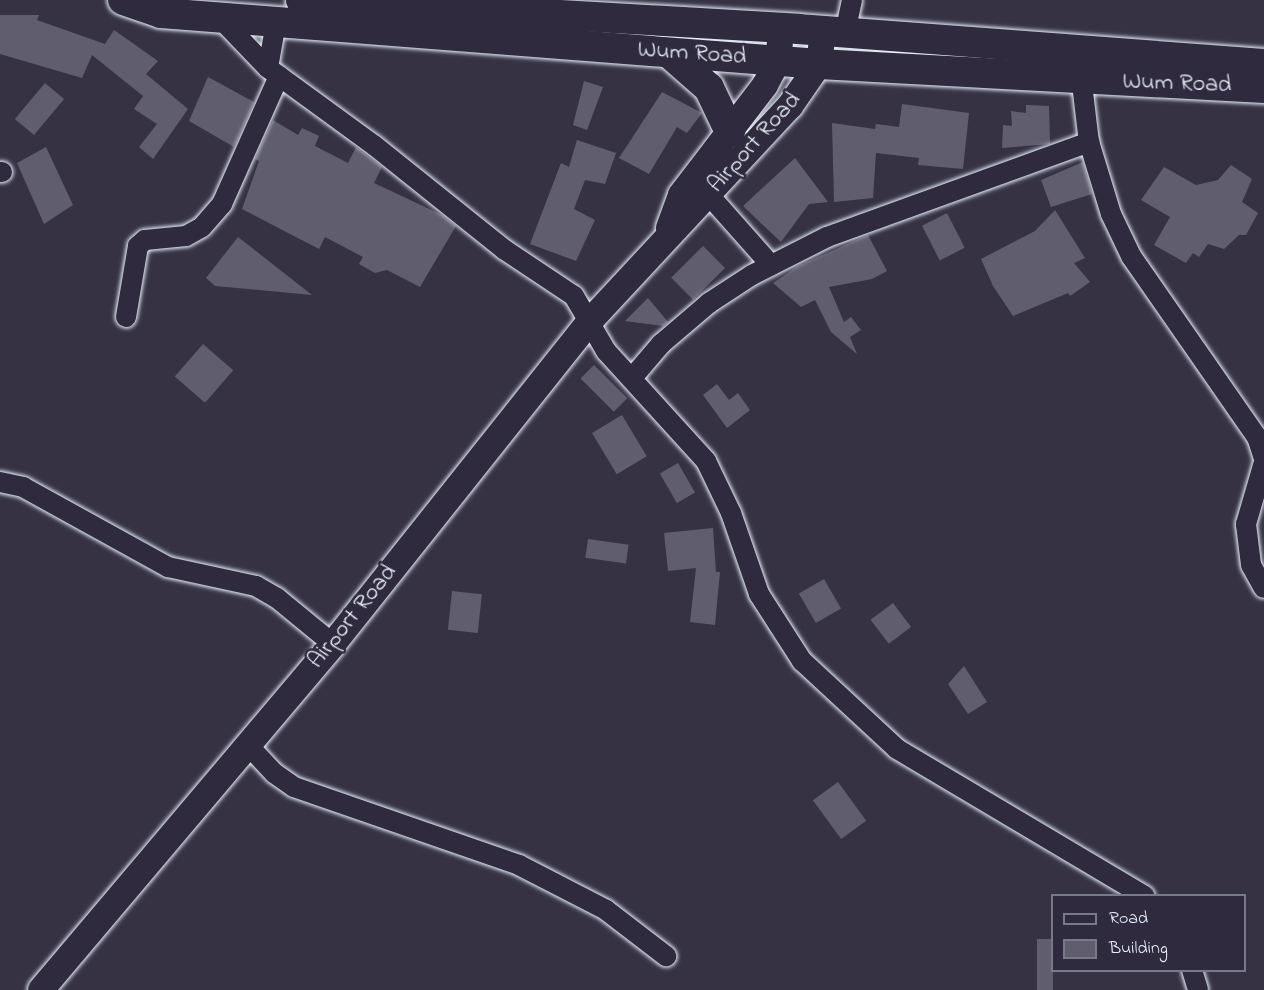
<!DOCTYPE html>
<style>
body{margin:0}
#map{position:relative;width:1264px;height:990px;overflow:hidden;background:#363244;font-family:"Indie Flower",sans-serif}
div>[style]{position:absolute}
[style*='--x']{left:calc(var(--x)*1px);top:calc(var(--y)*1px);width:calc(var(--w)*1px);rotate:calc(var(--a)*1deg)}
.building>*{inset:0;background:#605e6e;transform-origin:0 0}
.roads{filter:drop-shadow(0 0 2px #e8f1f8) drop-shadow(0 0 2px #e8f1f8)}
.minor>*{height:20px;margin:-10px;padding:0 10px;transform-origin:10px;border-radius:10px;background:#2f2a3d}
.major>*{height:26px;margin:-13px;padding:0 13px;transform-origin:13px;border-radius:13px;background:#2f2a3d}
.highway>*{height:30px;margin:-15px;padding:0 15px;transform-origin:15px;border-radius:15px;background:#2f2a3d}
span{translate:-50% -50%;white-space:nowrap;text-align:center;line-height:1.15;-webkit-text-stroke:5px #2f2a3d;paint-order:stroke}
.street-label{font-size:24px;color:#e8f1f8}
.legend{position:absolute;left:1051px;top:894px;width:195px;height:78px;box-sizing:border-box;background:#2f2a3d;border:2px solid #797a88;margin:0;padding:8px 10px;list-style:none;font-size:18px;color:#e8f1f8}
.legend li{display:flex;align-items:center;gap:12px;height:30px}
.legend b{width:30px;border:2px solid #797a88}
</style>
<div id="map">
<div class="building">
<div style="clip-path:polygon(0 15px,39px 15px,37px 20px,105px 44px,114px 30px,158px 61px,146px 74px,188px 109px,153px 159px,139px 147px,157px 124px,134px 109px,143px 96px,92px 55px,82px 78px,0 54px)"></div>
<div style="clip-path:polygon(208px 77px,254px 102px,234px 147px,189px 121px)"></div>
<div style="clip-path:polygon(584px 81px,603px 87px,587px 130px,573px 125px)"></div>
<div style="left:45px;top:83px;width:25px;height:47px;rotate:40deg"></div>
<div style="clip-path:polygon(662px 92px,702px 113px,687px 133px,677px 127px,649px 174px,619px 158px)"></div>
<div style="clip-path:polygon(902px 104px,969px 113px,963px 169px,918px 165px,919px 158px,876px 153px,873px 198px,834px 202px,832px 123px,875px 129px,876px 124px,899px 127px)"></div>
<div style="clip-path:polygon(1026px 105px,1049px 106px,1050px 144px,1002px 148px,1003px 125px,1012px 126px,1011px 111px,1026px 113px)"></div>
<div style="clip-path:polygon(273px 120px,298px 135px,302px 128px,319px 136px,315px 146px,348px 163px,356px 147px,382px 167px,374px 183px,442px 215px,456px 226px,420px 287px,387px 270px,375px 273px,359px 264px,363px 257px,325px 237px,319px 249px,242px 209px,259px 161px,255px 159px)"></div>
<div style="clip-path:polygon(577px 140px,616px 153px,605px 184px,585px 180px,574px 209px,595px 220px,576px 261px,530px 244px,561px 163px,569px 167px)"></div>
<div style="clip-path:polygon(46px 147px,73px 205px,44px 224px,17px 163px)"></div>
<div style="clip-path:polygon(795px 158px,828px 202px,809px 204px,781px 242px,743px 206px)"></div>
<div style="clip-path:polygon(1083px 162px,1092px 194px,1051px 207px,1041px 180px)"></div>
<div style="clip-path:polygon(1231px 165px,1252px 179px,1242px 202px,1258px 213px,1246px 235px,1239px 235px,1224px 249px,1208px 244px,1199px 257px,1193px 253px,1186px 263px,1154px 245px,1170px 217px,1141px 200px,1164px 167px,1196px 185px,1218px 180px)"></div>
<div style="clip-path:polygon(1055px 210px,1085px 258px,1074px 263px,1090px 282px,1070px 296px,1068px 293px,1013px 316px,993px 286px,981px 259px,1035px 231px)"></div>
<div style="left:947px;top:213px;width:39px;height:28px;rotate:63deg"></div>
<div style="clip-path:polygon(868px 235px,887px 271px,872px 279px,829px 287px,844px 322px,851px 317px,861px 330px,850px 337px,857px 354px,831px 332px,815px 300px,801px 307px,773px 283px,798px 266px)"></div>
<div style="clip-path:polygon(238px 237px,312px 295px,215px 286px,206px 278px)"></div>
<div style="left:703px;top:246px;width:31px;height:45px;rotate:45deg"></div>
<div style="clip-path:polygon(648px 298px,668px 322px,663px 326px,625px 321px)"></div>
<div style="left:203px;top:344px;width:40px;height:43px;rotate:41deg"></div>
<div style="left:594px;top:365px;width:47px;height:19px;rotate:45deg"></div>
<div style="clip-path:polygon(717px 384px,729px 400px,738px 393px,750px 410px,727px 428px,703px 395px)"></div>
<div style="left:622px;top:415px;width:48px;height:35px;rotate:59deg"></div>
<div style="left:678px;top:463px;width:34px;height:21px;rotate:60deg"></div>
<div style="clip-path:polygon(713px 528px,716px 572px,720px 572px,715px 625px,690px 622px,696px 568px,668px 571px,664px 533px)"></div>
<div style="left:588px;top:539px;width:41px;height:19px;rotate:8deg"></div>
<div style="left:824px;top:579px;width:34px;height:29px;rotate:60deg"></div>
<div style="left:452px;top:591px;width:30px;height:39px;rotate:6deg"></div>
<div style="left:893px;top:603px;width:30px;height:28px;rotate:53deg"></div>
<div style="clip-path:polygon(964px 666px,987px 702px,968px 714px,948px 684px)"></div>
<div style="left:838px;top:782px;width:48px;height:31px;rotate:54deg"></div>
<div style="left:1037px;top:939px;width:16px;height:51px"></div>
</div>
<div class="roads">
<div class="minor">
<div style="--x:220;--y:18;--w:69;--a:46.2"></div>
<div style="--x:268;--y:68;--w:132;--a:36.1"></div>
<div style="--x:375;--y:146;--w:166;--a:38.7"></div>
<div style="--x:505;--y:250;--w:83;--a:33.7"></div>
<div style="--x:574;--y:296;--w:64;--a:59.8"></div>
<div style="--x:606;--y:351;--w:149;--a:47.7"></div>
<div style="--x:706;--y:461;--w:58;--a:64.3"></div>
<div style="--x:731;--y:513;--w:86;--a:70.9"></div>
<div style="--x:759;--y:594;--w:80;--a:57.3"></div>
<div style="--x:802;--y:661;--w:129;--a:42.8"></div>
<div style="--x:897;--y:749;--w:288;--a:30.7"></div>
<div style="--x:845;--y:33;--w:34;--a:-78"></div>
<div style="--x:1080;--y:67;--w:76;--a:83.2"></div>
<div style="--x:1089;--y:142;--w:75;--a:73"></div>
<div style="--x:1111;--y:214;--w:47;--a:64.5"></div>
<div style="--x:1131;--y:256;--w:221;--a:55.2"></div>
<div style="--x:1257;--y:437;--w:23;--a:72"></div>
<div style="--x:268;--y:68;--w:47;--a:-80.1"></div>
<div style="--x:0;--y:172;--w:2;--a:0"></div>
<div style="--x:708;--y:194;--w:95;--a:48.4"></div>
<div style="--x:126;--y:317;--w:72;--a:-80.4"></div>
<div style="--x:138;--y:246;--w:9;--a:-41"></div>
<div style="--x:145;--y:240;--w:41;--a:-5.6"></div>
<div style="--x:186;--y:236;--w:18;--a:-29"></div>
<div style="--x:202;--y:227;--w:30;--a:-49"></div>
<div style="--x:222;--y:204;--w:140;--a:-66"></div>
<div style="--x:632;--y:378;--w:45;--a:-49.5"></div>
<div style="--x:661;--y:344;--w:63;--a:-40.5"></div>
<div style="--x:709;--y:303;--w:51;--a:-33.1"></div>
<div style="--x:752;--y:275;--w:84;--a:-26.9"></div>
<div style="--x:827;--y:237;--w:279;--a:-19.9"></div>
<div style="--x:1264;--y:462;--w:65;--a:106.2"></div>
<div style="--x:1246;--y:524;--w:41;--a:83"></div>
<div style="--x:1251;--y:565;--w:26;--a:61"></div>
<div style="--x:0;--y:482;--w:24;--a:12"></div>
<div style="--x:23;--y:487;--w:166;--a:28.9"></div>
<div style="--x:168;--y:567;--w:90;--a:12.2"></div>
<div style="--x:256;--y:586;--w:24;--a:30"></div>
<div style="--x:277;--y:598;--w:72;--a:39.4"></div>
<div style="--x:247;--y:744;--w:40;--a:47"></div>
<div style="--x:274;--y:773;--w:24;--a:35"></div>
<div style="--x:294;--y:787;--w:238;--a:19.1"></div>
<div style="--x:519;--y:865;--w:98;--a:27.3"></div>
<div style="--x:606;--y:910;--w:76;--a:37.5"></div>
<div style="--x:1192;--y:970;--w:21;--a:73"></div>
</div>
<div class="major">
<div style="--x:669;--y:228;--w:35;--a:-70"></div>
<div style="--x:681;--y:195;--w:138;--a:-52.6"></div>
<div style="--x:765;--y:85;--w:27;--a:-62"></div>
<div style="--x:778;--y:61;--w:18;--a:-84"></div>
<div style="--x:41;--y:990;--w:453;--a:-49.8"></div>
<div style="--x:333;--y:644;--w:413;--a:-51.5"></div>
<div style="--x:590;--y:321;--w:294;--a:-47.1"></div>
<div style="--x:790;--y:106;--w:51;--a:-55.4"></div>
<div style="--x:819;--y:64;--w:33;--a:-83"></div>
</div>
<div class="highway">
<div style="--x:123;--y:0;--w:40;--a:18.9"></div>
<div style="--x:161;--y:13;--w:660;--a:4.43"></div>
<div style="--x:819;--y:64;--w:446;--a:3.1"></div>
<div style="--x:301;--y:0;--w:498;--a:3.3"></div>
<div style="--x:798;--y:29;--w:467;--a:4.3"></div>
<div style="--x:669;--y:53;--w:53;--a:41.2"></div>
<div style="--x:709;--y:88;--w:49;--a:64.5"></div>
</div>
</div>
<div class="street-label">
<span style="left:692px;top:54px;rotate:4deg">Wum Road</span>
<span style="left:1177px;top:84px;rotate:2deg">Wum Road</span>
<span style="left:755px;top:143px;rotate:-48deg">Airport Road</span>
<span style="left:353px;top:617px;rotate:-51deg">Airport Road</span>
</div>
<ul class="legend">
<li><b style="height:8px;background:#2f2a3d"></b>Road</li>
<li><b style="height:16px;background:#605e6e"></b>Building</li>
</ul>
</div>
